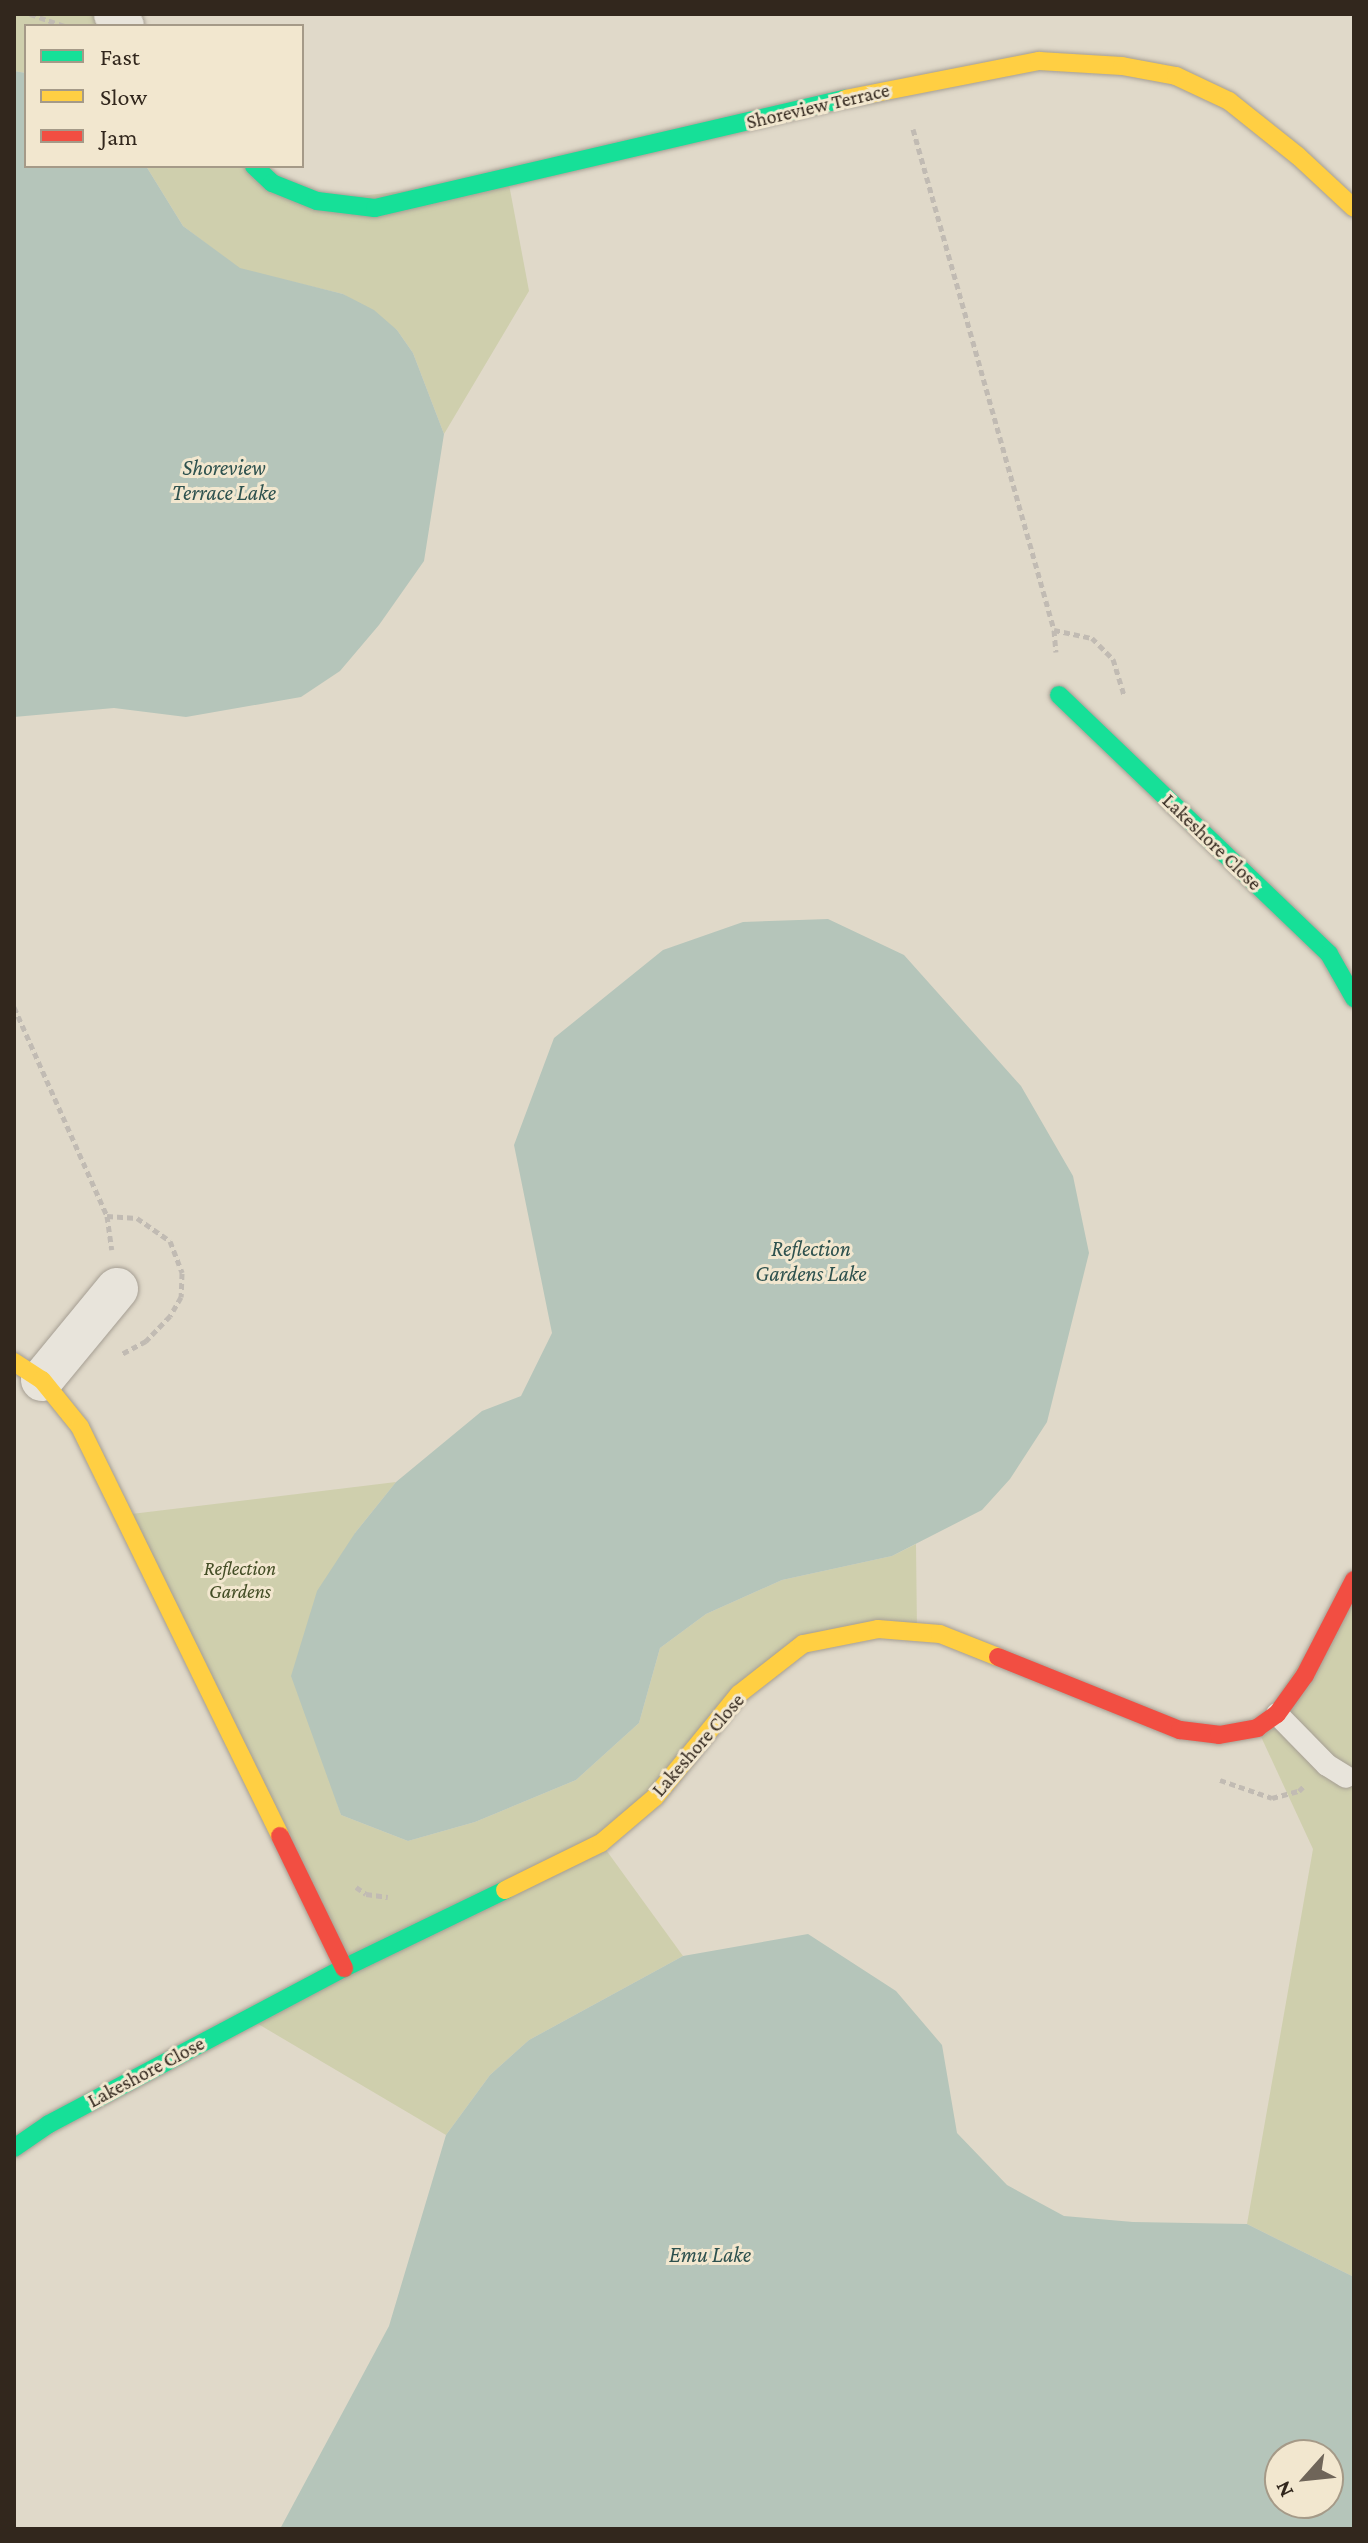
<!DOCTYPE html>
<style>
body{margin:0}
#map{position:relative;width:1368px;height:2543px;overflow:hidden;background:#e0d9c9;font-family:"Crimson Pro",serif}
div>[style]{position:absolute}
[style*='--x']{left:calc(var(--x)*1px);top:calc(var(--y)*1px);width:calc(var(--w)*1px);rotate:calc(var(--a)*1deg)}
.green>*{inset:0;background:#cfcfad}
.water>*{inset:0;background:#b5c5ba}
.path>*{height:5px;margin-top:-2.5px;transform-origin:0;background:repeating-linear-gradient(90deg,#c1bbb3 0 6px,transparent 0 10px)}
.roads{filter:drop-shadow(0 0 2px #a59e93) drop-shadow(0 0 2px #a59e93)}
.lane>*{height:22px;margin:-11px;padding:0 11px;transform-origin:11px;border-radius:11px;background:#e8e4db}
.street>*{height:42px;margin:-21px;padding:0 21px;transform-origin:21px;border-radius:21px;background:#e8e4db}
.fast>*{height:18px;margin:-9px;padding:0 9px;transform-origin:9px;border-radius:9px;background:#16e098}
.slow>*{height:18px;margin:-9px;padding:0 9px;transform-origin:9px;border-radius:9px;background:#ffcf43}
.jam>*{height:18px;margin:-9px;padding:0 9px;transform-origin:9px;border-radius:9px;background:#f24e42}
span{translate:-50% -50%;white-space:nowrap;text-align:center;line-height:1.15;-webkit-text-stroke:6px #f2e7cf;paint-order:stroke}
.street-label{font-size:20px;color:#32271d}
.park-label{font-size:20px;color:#434d25;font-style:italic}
.water-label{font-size:22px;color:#2d514e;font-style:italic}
.frame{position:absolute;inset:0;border:16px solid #32271d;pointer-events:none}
.legend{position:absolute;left:24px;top:24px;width:280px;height:144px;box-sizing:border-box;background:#f2e7cf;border:2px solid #a59a88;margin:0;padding:10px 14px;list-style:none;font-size:24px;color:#32271d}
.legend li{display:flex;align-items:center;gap:16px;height:40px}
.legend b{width:40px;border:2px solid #a59a88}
.north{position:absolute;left:1264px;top:2439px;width:80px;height:80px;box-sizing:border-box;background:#f2e7cf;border:2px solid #a59a88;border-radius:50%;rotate:243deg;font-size:22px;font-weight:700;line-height:32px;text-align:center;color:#32271d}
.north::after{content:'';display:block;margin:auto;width:28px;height:36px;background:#6f6559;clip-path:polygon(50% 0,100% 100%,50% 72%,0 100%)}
</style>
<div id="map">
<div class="green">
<div style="clip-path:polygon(14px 14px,115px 14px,123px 26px,26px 26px,26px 73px,14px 71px)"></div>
<div style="clip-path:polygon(146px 166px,254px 166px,317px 201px,508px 179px,529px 291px,444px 434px,413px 353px,397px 330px,343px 294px,240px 269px,183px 226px)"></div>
<div style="clip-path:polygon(396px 1482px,355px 1533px,322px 1757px,341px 1815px,408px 1841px,475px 1822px,576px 1780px,639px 1723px,660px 1648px,706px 1614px,782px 1580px,892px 1556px,916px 1544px,917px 1632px,803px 1644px,601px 1843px,683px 1956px,529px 2040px,490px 2075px,446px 2135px,248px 2018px,343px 1968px,123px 1515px)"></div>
<div style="clip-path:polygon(1354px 1580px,1354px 2277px,1247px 2224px,1313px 1849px,1257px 1728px)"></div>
</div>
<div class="water">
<div style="clip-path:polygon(14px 71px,26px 73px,26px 166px,146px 166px,183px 226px,240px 268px,343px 294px,374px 310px,397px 330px,413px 353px,444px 434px,424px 561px,379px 625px,340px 671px,301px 697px,186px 717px,114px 708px,14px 717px)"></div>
<div style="clip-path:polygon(828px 919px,904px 955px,1021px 1086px,1073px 1176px,1089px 1253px,1047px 1422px,1010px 1479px,982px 1510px,892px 1556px,782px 1580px,706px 1614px,660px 1648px,639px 1723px,576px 1780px,475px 1822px,408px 1841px,341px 1815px,291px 1676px,317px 1591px,355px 1533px,396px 1482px,482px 1411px,521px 1396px,552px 1333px,514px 1145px,554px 1038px,663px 950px,743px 922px)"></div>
<div style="clip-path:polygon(evenodd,808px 1934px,896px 1991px,942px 2045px,957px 2133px,1007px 2185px,1064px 2216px,1133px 2222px,1247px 2224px,1354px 2277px,1354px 2529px,280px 2529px,389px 2326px,446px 2135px,490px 2075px,529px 2040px,683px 1956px,808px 1934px,1280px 2455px,1328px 2455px,1328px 2503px,1280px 2503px,1280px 2455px)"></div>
</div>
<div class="path">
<div style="--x:30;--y:14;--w:37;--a:19"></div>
<div style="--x:913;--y:129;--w:520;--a:74.28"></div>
<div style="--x:1054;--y:630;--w:22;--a:85"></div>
<div style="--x:1054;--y:630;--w:39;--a:12"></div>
<div style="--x:1092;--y:638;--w:30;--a:45"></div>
<div style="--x:1113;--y:659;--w:37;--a:73"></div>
<div style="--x:14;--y:1007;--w:229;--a:66"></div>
<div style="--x:107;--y:1216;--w:34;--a:82"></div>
<div style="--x:107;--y:1216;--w:30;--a:4"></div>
<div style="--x:137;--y:1218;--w:40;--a:34.9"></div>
<div style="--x:170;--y:1241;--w:34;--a:69"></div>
<div style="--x:182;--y:1273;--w:24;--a:92"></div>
<div style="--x:181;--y:1297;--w:22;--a:120"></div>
<div style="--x:170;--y:1316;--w:35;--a:134"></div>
<div style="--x:146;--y:1341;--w:27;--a:152"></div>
<div style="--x:1220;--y:1780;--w:55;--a:19.1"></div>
<div style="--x:1272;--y:1798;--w:28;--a:-15"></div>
<div style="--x:1299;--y:1791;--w:7;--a:-45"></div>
<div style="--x:356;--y:1887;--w:12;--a:35"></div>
<div style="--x:366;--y:1894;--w:22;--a:8"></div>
</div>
<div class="roads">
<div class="lane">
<div style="--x:1277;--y:1714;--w:71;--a:45.6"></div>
<div style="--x:1327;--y:1765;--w:22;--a:32"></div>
</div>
<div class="street">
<div style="--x:115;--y:14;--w:14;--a:56"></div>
<div style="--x:42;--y:1380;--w:118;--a:-50.5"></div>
</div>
<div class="fast">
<div style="--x:254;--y:166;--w:25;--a:43"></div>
<div style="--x:272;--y:183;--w:48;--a:21.8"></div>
<div style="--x:317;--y:201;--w:58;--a:6.9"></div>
<div style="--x:375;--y:208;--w:482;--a:-13.1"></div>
<div style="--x:1059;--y:695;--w:374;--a:43.8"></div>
<div style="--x:1329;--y:954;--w:51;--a:60.4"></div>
<div style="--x:14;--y:2148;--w:42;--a:-34.4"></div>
<div style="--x:49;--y:2124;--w:334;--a:-27.9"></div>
<div style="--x:344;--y:1968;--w:179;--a:-25.8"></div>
</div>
<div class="slow">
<div style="--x:845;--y:99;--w:198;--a:-11.1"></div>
<div style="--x:1039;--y:61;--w:83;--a:3.4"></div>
<div style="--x:1122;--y:66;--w:55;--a:10.5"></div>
<div style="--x:1176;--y:76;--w:59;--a:25.3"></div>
<div style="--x:1229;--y:101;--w:88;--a:38.6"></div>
<div style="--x:1298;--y:156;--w:76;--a:42.9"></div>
<div style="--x:14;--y:1362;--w:33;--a:33"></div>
<div style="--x:42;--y:1380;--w:60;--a:51"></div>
<div style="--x:80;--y:1427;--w:455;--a:63.9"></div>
<div style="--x:505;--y:1890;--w:107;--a:-26.1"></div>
<div style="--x:601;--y:1843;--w:71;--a:-40.4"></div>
<div style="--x:655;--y:1797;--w:133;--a:-50.8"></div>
<div style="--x:739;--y:1694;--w:81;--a:-38"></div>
<div style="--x:803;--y:1644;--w:76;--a:-11.3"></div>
<div style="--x:878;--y:1629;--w:62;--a:4.6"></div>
<div style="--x:940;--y:1634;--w:62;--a:21.6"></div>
</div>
<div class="jam">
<div style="--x:998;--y:1657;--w:196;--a:21.9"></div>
<div style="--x:1180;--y:1730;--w:39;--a:7"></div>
<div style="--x:1219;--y:1735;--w:39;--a:-10"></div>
<div style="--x:1257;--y:1728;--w:24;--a:-35"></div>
<div style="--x:1277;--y:1714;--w:48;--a:-54.3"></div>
<div style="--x:1305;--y:1675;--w:107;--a:-62.7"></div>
<div style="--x:280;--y:1836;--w:147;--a:64.1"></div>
</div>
</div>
<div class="street-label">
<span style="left:818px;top:106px;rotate:-13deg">Shoreview Terrace</span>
<span style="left:1212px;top:842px;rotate:44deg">Lakeshore Close</span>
<span style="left:698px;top:1745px;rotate:-49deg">Lakeshore Close</span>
<span style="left:146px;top:2072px;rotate:-28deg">Lakeshore Close</span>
</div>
<div class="park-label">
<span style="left:240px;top:1580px">Reflection<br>Gardens</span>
</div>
<div class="water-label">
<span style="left:224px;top:480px">Shoreview<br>Terrace Lake</span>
<span style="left:811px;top:1261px">Reflection<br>Gardens Lake</span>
<span style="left:710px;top:2255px">Emu Lake</span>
</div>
<div class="frame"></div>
<ul class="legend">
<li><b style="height:10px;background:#16e098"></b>Fast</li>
<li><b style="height:10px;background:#ffcf43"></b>Slow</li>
<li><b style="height:10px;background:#f24e42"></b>Jam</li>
</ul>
<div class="north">N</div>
</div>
